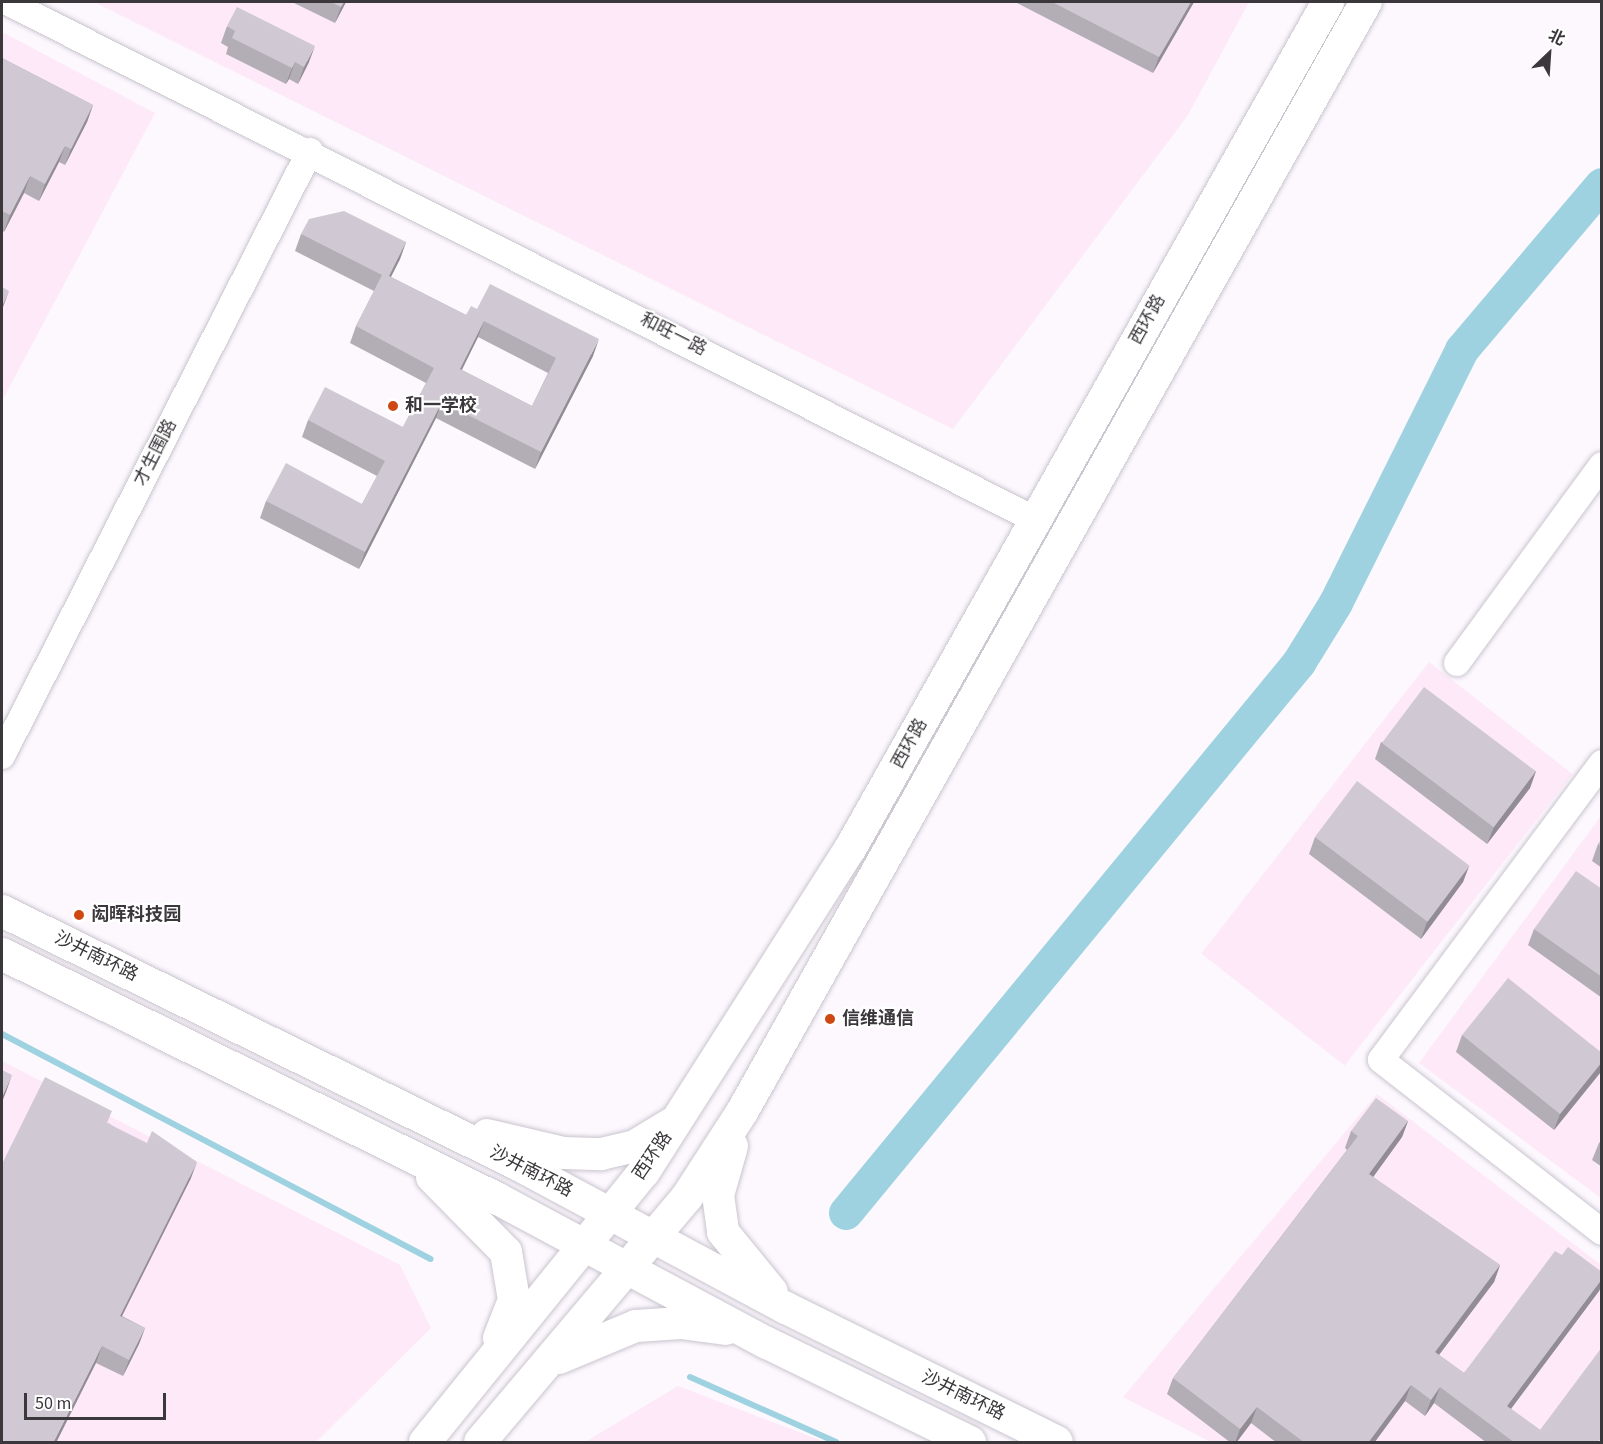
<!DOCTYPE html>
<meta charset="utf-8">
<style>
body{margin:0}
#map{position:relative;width:1603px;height:1444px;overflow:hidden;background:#fcf8fe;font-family:"Source Sans 3","Noto Sans SC",sans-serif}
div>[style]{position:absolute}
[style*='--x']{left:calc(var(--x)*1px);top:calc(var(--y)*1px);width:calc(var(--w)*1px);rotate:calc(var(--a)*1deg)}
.industrial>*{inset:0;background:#fde9f8;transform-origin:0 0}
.stream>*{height:6px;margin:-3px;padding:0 3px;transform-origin:3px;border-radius:3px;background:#9fd2e0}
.river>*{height:34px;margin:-17px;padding:0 17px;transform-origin:17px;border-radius:17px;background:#9fd2e0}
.roads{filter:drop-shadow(0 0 2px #cac4ce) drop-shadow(0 0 2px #cac4ce)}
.minor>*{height:26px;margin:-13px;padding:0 13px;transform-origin:13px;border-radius:13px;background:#fff}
.major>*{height:32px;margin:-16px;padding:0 16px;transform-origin:16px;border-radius:16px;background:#fff}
.wall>*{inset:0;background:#b3adb6}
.shaded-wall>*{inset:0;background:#928d94}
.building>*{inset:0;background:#d0c9d4;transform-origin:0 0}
.dots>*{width:16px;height:16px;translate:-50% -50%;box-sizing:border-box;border:3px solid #fff;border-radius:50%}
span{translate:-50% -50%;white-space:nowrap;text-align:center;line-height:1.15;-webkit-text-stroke:4.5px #fff;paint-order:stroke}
.street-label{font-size:18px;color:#3b383c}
.poi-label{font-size:18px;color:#3b383c;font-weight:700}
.left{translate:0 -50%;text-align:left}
.frame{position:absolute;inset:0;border:3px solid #3b383c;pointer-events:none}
.north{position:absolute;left:1519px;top:24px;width:60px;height:60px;-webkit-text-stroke:4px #fff;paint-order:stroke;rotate:25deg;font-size:16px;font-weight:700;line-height:24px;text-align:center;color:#3b383c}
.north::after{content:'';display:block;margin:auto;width:21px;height:27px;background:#3b383c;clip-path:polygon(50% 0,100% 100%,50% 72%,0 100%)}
.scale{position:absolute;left:24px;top:1393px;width:142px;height:27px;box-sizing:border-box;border:3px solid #3b383c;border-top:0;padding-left:8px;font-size:18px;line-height:21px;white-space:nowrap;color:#3b383c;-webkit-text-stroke:4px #fff;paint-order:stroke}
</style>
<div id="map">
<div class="industrial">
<div style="clip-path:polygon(94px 2px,1249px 2px,1188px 115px,953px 429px)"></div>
<div style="clip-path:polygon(2px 32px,155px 113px,2px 401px)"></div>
<div style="left:1429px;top:662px;width:182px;height:370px;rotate:38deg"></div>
<div style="clip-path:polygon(1601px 816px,1601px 1198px,1419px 1063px)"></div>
<div style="clip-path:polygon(2px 1061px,400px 1265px,431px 1328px,316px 1442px,2px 1442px)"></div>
<div style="clip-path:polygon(1377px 1094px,1601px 1265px,1601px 1442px,1211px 1442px,1123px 1397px)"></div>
<div style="clip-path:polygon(678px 1386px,825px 1442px,585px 1442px)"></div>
</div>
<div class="stream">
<div style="--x:2;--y:1034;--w:484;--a:27.7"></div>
<div style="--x:690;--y:1377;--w:160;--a:24"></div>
</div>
<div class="river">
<div style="--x:846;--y:1213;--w:713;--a:-50.52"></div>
<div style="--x:1299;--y:663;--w:70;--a:-58.3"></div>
<div style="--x:1336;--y:603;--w:283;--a:-63.5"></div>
<div style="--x:1462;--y:350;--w:216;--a:-49.7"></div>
</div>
<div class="roads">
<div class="minor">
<div style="--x:7;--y:2;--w:1152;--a:26.72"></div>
<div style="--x:1457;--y:663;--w:245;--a:-53.8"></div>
<div style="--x:2;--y:756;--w:679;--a:-63.02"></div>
<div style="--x:1602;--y:763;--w:370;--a:126.7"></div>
<div style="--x:1381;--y:1060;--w:280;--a:37.9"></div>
</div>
<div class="major">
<div style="--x:2;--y:911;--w:574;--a:26.16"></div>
<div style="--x:517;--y:1164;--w:305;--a:28.2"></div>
<div style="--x:786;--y:1308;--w:302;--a:26.3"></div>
<div style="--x:2;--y:954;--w:553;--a:26.29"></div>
<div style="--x:498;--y:1199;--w:305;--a:28.2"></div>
<div style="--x:767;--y:1343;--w:226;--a:26"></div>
<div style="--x:487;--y:1135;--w:79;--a:13.2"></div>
<div style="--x:564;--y:1153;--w:37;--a:2"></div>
<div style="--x:601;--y:1154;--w:35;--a:-13"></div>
<div style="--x:635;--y:1146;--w:42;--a:-31.4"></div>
<div style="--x:732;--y:1146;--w:51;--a:105.9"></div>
<div style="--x:718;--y:1195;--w:37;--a:82"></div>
<div style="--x:723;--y:1232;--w:77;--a:50.8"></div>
<div style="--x:432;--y:1177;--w:105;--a:45.4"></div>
<div style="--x:506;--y:1252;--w:49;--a:80.5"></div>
<div style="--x:514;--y:1300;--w:41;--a:111.5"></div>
<div style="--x:559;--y:1358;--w:83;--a:-22.6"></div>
<div style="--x:636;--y:1326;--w:45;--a:-3.8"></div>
<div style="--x:681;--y:1323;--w:45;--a:7.6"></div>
<div style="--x:425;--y:1442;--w:348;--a:-51"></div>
<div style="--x:644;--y:1172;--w:383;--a:-57.5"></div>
<div style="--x:850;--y:849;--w:973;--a:-60.56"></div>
<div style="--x:480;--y:1442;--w:321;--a:-49.8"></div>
<div style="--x:687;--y:1197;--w:101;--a:-57.1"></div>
<div style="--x:742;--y:1112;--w:1273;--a:-60.66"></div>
</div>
</div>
<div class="wall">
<div style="clip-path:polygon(292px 2px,346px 2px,335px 23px)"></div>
<div style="clip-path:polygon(1018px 2px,1194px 2px,1153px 73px,1017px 3px)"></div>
<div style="clip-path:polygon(227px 26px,309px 62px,298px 84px,289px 79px,286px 84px,226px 54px,228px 47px,221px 43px)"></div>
<div style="clip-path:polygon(2px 58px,93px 105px,87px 122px,65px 165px,59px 162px,39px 201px,24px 193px,4px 232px,2px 230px)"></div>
<div style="clip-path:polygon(evenodd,301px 234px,406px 242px,400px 259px,391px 277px,466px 315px,477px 309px,593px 356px,535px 469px,436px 418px,359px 569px,260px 518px,266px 501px,362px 504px,377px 476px,302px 437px,308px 420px,403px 427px,426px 383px,350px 343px,356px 326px,374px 291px,295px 251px,301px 234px,478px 337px,548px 373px,532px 406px,462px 370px,478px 337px)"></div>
<div style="clip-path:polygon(1381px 742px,1536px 771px,1530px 788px,1487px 844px,1375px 759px)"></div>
<div style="clip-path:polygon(1315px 837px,1469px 866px,1463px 882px,1421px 939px,1309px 854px)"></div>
<div style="clip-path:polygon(1602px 839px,1602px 868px,1592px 861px,1598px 844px)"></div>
<div style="clip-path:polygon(1602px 889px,1602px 998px,1528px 945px,1534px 929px)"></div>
<div style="clip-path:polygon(1462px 1035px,1602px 1053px,1602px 1069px,1600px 1073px,1554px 1130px,1456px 1052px)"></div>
<div style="clip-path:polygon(1408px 1121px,1402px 1137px,1373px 1177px,1500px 1265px,1494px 1282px,1439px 1355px,1464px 1373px,1562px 1255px,1602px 1272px,1602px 1285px,1599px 1291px,1511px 1409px,1540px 1430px,1602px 1443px,1487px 1443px,1434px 1403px,1425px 1416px,1405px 1401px,1374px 1443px,1277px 1443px,1251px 1423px,1236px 1443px,1231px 1443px,1167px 1394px,1173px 1378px,1347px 1150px,1345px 1148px,1351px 1131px)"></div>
<div style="clip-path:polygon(108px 1123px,191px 1178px,122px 1316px,145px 1328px,139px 1344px,123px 1376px,96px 1363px)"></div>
<div style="clip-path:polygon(1602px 1140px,1602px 1167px,1592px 1160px,1599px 1143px)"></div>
</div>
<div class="shaded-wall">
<div style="clip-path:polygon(344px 2px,346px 2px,335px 23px,341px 7px)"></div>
<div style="clip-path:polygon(1191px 2px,1194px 2px,1153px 73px,1159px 57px)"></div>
<div style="clip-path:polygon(315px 46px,309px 62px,298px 84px,304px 67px)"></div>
<div style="clip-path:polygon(295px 62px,289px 79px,286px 84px,292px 68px)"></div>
<div style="clip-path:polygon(93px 105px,87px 122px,65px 165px,71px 149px)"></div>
<div style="clip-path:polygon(65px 146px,59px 162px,39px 201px,45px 184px)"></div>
<div style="clip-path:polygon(30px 176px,24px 193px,4px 232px,10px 215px)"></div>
<div style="clip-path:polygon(406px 242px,400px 259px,383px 292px,389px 276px)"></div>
<div style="clip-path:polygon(9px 291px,3px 307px,2px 311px,2px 306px)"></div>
<div style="clip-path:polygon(484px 321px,478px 337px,454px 385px,460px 369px)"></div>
<div style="clip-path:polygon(599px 339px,593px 356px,535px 469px,541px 452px)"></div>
<div style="clip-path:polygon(442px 402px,436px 418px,359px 569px,365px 552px)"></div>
<div style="clip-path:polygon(1536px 771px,1530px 788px,1487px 844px,1494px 827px)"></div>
<div style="clip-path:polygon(1469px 866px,1463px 882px,1421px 939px,1427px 922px)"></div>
<div style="clip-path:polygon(1602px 1062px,1602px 1069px,1600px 1073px,1554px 1130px,1560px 1114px)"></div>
<div style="clip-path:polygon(12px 1075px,6px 1092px,2px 1102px,2px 1097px)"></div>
<div style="clip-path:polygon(1408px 1121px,1402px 1137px,1363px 1191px,1369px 1174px)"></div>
<div style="clip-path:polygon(197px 1162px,191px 1178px,114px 1332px,120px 1316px)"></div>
<div style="clip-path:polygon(1500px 1265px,1494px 1282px,1429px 1368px,1435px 1352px)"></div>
<div style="clip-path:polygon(1602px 1279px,1602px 1285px,1599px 1291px,1501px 1422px,1507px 1406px)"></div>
<div style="clip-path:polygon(145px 1328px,139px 1344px,123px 1376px,129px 1360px)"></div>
<div style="clip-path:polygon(102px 1346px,96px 1363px,56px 1443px,53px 1443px)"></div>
<div style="clip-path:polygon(1411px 1385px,1405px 1401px,1374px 1443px,1368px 1443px)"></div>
<div style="clip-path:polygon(1440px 1387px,1434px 1403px,1425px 1416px,1431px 1400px)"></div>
<div style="clip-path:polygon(1257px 1407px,1251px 1423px,1236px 1443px,1235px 1443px,1240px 1429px)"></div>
</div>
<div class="building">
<div style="clip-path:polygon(331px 2px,344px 2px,341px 7px)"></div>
<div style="clip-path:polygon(1052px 2px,1191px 2px,1159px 57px)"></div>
<div style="clip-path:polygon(237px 7px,315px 46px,304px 67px,295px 62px,292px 68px,232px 38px,235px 31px,227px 26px)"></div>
<div style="clip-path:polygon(2px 58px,93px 105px,71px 149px,65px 146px,45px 184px,30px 176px,10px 215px,2px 211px)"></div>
<div style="clip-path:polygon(evenodd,344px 211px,406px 242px,389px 276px,466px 315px,471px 306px,477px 309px,490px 284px,599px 339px,541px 452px,442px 402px,365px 552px,266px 501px,286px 463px,362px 504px,385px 461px,308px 420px,325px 387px,403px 427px,434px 368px,356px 326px,382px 275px,301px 234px,309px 219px,344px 211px,484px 321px,556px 358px,532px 406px,460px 369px,484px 321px)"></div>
<div style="clip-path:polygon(2px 287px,9px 291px,2px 306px)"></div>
<div style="left:1424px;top:687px;width:140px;height:70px;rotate:37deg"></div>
<div style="left:1357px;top:781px;width:141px;height:70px;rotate:37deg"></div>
<div style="clip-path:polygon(1602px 839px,1602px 847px,1598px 844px)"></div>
<div style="clip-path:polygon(1576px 871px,1602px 889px,1602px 977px,1534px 929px)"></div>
<div style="clip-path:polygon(1508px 978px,1602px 1053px,1602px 1062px,1560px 1114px,1462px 1035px)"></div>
<div style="clip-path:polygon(2px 1070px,12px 1075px,2px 1097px)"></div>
<div style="clip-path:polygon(45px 1077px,112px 1111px,107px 1123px,147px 1143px,152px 1131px,197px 1162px,120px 1316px,145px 1328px,129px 1360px,102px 1346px,53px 1443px,2px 1443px,2px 1164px)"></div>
<div style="clip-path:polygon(1376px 1098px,1408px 1121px,1369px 1174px,1500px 1265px,1435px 1352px,1464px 1373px,1555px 1251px,1562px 1255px,1568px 1247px,1602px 1272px,1602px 1279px,1507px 1406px,1540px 1430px,1602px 1347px,1602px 1437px,1597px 1443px,1515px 1443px,1440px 1387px,1431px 1400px,1411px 1385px,1368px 1443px,1305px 1443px,1257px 1407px,1240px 1429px,1173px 1378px,1358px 1136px,1351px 1131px)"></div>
</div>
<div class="dots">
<div style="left:393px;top:406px;background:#cf4813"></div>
<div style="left:79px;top:915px;background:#cf4813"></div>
<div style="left:830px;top:1019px;background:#cf4813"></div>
</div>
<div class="street-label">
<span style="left:1148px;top:320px;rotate:-61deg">西环路</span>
<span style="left:673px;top:335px;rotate:27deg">和旺一路</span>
<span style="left:156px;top:453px;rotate:-63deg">才生围路</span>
<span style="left:910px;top:744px;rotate:-61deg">西环路</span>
<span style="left:96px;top:957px;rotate:26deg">沙井南环路</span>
<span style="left:653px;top:1156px;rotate:-56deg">西环路</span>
<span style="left:531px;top:1172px;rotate:27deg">沙井南环路</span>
<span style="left:963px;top:1396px;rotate:26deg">沙井南环路</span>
</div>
<div class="poi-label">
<span class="left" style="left:405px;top:406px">和一学校</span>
<span class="left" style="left:91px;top:915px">闳晖科技园</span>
<span class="left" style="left:842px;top:1019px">信维通信</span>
</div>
<div class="frame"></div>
<div class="north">北</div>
<div class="scale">50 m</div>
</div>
